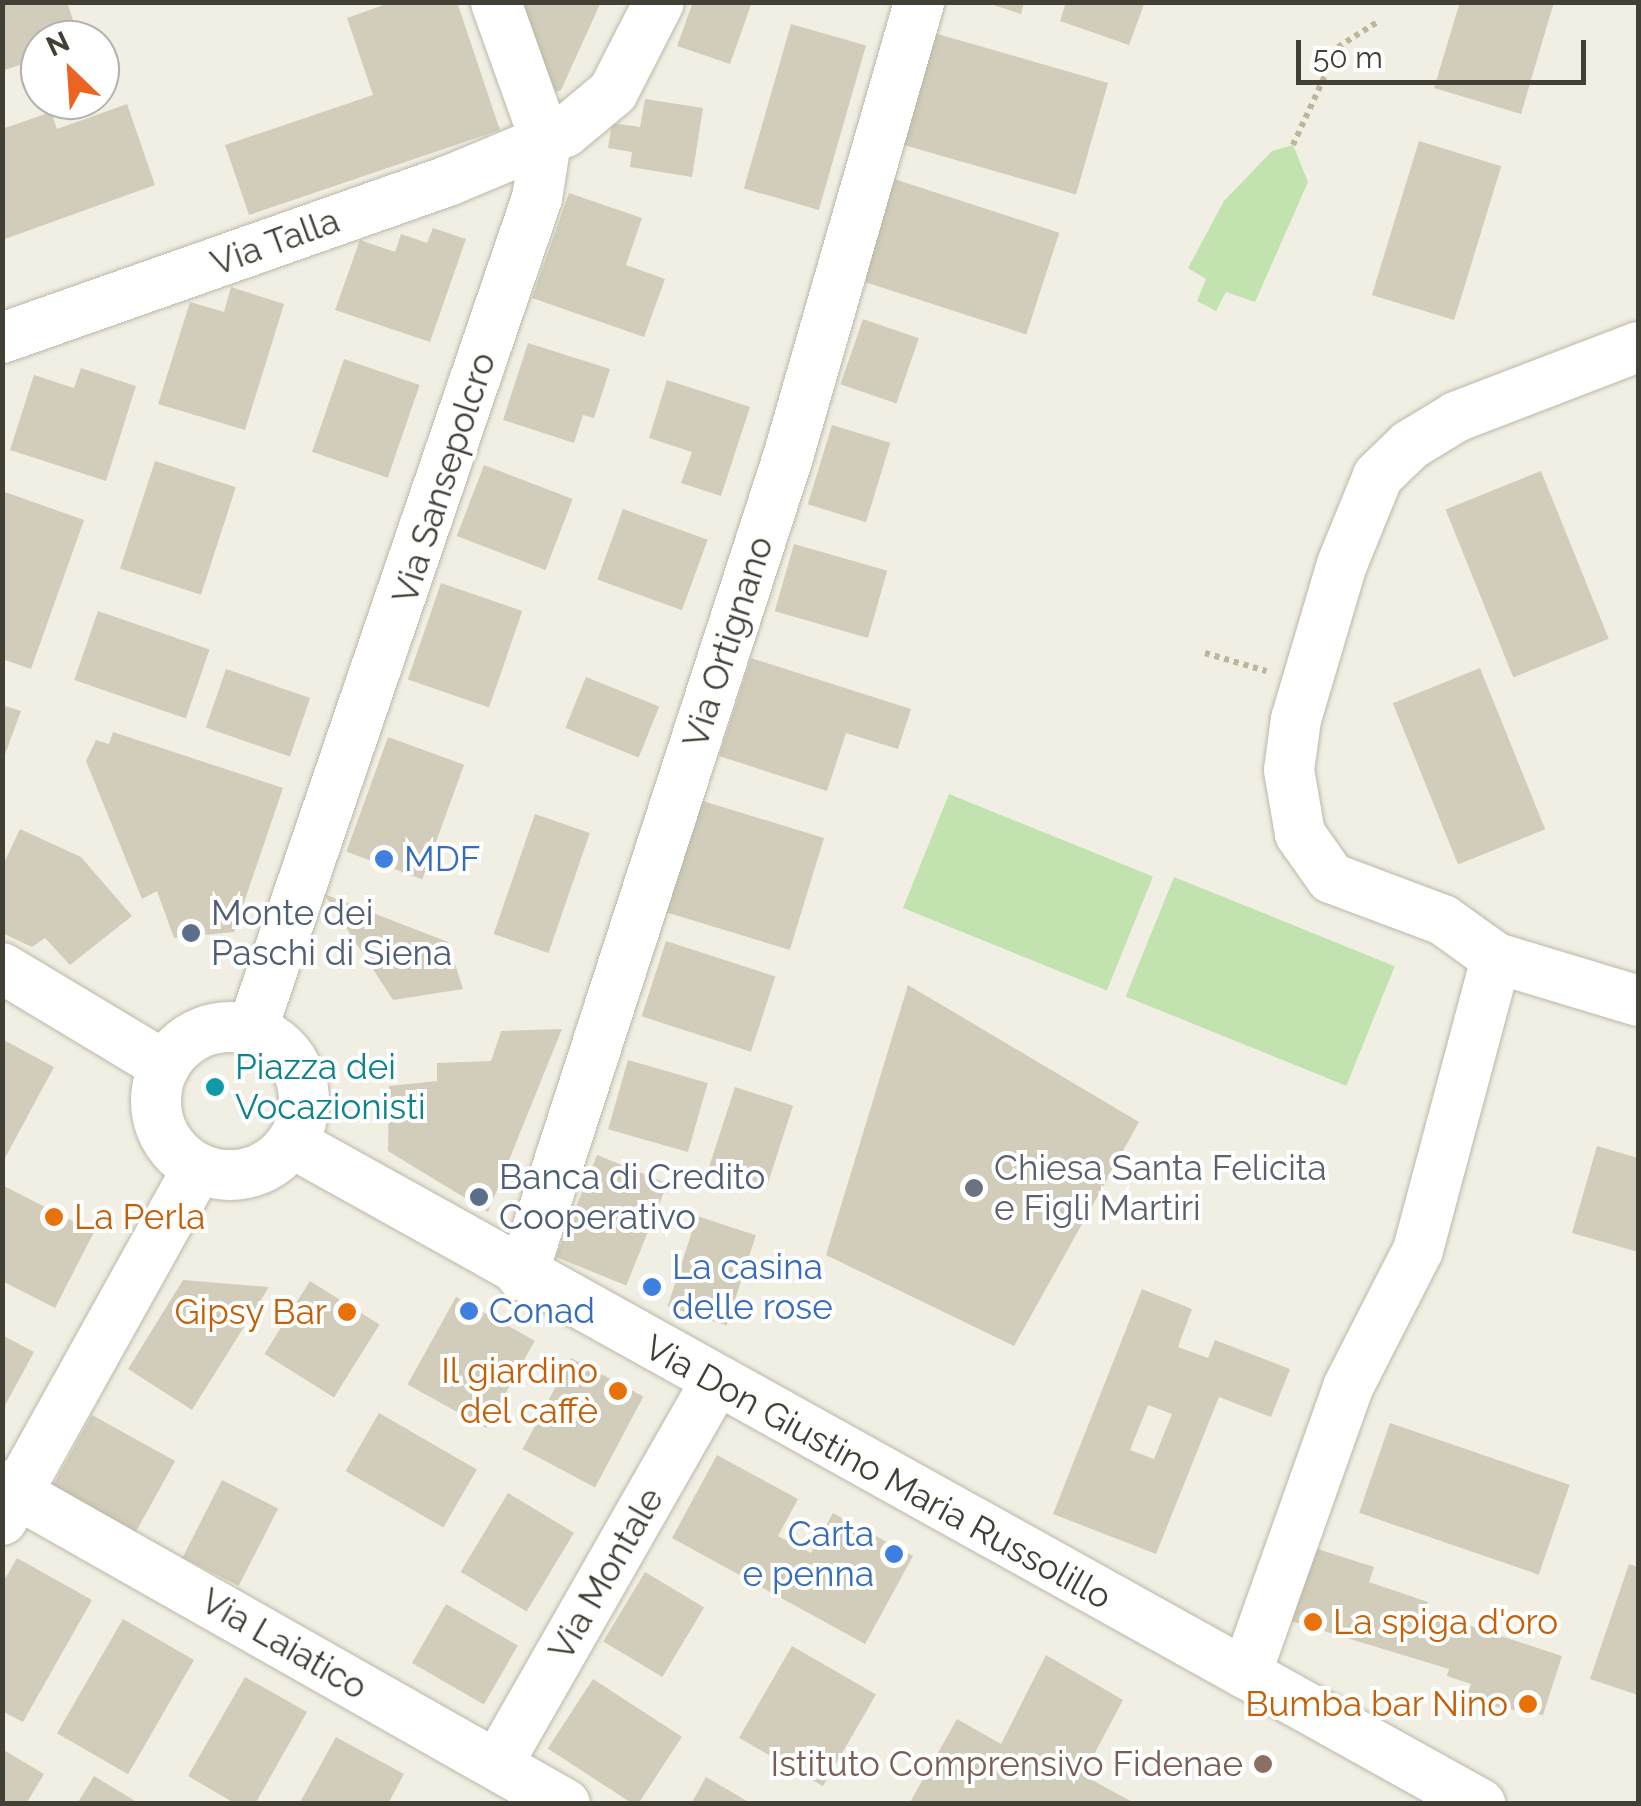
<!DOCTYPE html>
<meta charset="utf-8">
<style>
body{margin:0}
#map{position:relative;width:1641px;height:1806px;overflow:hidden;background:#f1efe4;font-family:Raleway,sans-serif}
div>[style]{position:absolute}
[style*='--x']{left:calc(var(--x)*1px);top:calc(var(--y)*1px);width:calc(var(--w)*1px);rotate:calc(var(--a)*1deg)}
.green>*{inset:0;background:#c2e3af;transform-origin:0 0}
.building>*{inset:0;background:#d1cdba;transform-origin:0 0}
.path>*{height:6px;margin-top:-3px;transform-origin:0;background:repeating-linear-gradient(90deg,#bcb69a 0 5px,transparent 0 10px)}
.roads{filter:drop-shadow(0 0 2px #bbb8a7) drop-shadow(0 0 2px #bbb8a7)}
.minor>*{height:50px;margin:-25px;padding:0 25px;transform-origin:25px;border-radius:25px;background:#fff}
.minor>.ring{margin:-25px;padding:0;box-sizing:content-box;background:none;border:50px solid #fff;border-radius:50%}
.dots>*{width:28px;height:28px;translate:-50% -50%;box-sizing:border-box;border:5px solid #fff;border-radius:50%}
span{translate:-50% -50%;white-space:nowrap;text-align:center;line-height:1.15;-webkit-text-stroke:8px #fff;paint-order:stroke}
.street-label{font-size:35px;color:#423f34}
.shop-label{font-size:35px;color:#366cbe}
.left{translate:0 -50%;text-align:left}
.right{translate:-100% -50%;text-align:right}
.service-label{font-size:35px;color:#4e5e75}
.culture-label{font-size:35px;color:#0d838f}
.worship-label{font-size:35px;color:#5b616d}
.food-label{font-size:35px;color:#c56008}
.education-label{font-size:35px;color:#785e54}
.frame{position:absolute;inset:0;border:5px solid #423f34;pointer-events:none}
.north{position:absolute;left:20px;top:20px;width:100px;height:100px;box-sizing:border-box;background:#fff;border:2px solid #b3b2ae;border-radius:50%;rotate:335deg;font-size:28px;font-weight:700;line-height:40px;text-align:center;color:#423f34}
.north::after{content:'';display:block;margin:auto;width:35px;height:45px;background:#eb6421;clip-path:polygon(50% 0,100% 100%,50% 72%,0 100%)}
.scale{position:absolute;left:1296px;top:40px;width:290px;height:45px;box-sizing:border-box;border:5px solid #423f34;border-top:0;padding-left:12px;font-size:30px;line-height:35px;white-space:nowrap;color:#423f34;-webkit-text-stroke:8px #fff;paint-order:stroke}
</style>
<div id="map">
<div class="green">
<div style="clip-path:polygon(1293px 145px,1308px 182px,1255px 302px,1226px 292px,1216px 311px,1197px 301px,1206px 279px,1188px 268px,1224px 201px,1272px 151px)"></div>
<div style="left:949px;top:794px;width:220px;height:123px;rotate:22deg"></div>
<div style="left:1174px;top:877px;width:238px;height:129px;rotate:22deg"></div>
</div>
<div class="building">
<div style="clip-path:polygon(2px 2px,67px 2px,80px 40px,40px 40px,40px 58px,2px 71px)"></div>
<div style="clip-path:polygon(392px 2px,457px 2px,500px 130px,249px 215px,225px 145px,373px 95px,347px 18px)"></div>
<div style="clip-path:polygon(505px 2px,601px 2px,561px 90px,540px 98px)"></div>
<div style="clip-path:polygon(693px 2px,752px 2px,730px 64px,677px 46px)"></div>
<div style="clip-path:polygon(984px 2px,1024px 2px,1021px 14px)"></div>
<div style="clip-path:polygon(1066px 2px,1145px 2px,1129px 45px,1060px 21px)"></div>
<div style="clip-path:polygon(1460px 2px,1554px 2px,1521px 114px,1434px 88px)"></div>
<div style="left:791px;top:24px;width:78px;height:171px;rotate:16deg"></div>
<div style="left:934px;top:33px;width:181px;height:116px;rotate:16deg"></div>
<div style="clip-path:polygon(645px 99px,703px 108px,692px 177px,630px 167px,632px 152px,608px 148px,612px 123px,640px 127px)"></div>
<div style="clip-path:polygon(127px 104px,155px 185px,2px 240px,2px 129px,51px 112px,57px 129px)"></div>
<div style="left:1419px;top:141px;width:86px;height:161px;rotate:17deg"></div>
<div style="left:891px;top:178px;width:177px;height:107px;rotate:18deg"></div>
<div style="clip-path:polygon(569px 193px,642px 218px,626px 265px,665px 279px,644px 337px,532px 298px)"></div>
<div style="clip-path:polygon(433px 228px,466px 239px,430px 342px,335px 310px,360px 240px,395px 252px,401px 234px,427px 243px)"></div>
<div style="clip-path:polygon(231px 287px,284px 304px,245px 430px,158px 404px,190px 302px,224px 312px)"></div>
<div style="left:863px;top:319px;width:59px;height:69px;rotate:19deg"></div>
<div style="clip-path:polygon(528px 343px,610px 369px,594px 418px,583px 415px,574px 443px,503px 420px)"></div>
<div style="left:344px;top:359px;width:80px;height:98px;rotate:19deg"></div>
<div style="clip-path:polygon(81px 368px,136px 386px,106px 481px,10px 450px,34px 375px,74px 388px)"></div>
<div style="clip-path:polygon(667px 380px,750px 407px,721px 496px,681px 483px,692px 452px,649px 438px)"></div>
<div style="left:832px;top:425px;width:61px;height:83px;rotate:17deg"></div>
<div style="left:155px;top:461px;width:85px;height:113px;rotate:18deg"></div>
<div style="left:484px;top:465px;width:95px;height:76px;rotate:21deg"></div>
<div style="left:1541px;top:471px;width:181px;height:103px;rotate:68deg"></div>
<div style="clip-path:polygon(2px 491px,84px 520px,31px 669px,2px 659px)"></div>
<div style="left:623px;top:509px;width:90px;height:75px;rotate:20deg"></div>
<div style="left:794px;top:544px;width:97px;height:70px;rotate:16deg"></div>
<div style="left:441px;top:583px;width:86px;height:102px;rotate:19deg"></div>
<div style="left:98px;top:611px;width:118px;height:73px;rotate:19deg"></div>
<div style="clip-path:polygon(751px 658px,911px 709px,898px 749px,846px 733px,827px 791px,719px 756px)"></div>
<div style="left:1480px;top:668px;width:174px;height:94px;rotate:68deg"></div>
<div style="left:226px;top:669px;width:89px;height:62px;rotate:19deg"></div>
<div style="left:586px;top:677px;width:79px;height:55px;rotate:22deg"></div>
<div style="clip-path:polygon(2px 705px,21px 711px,3px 760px,2px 760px)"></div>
<div style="clip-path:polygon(113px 732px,283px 788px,234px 932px,174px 938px,157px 891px,142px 899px,86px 761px,96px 740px,109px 744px)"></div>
<div style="left:388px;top:737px;width:81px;height:122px;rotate:20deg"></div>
<div style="left:693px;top:798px;width:137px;height:117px;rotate:17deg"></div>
<div style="left:535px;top:814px;width:58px;height:127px;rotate:19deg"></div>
<div style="clip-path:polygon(20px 829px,81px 857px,132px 916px,70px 965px,45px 938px,32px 947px,2px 933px,2px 867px)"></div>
<div style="clip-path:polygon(324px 894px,448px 942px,463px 989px,393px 1000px)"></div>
<div style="left:666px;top:941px;width:115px;height:79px;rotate:18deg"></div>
<div style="clip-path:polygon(908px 985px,1139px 1122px,1014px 1346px,826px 1255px)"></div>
<div style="clip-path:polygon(562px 1029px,488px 1212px,388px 1151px,389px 1086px,437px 1081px,437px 1063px,491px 1061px,501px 1031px)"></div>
<div style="clip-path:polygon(2px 1039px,54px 1067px,5px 1158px,2px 1156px)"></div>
<div style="left:628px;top:1060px;width:83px;height:72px;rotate:16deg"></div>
<div style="left:735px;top:1087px;width:61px;height:84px;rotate:18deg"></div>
<div style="clip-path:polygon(1597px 1146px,1638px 1158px,1638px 1252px,1572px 1233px)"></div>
<div style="left:597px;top:1155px;width:76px;height:110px;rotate:22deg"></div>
<div style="clip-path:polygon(2px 1185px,94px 1232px,55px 1308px,2px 1281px)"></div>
<div style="left:697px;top:1216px;width:62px;height:95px;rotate:18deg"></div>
<div style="left:649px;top:1275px;width:15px;height:19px;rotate:28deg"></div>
<div style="clip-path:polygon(183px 1280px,269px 1287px,192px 1410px,128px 1369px)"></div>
<div style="left:310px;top:1281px;width:82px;height:86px;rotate:32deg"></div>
<div style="clip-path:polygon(evenodd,1142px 1289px,1192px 1309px,1178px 1347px,1208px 1358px,1215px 1340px,1290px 1369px,1271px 1417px,1219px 1397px,1156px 1554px,1053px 1514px,1142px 1289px,1148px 1405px,1172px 1414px,1154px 1459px,1130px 1450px,1148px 1405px)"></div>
<div style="left:456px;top:1297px;width:90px;height:100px;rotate:29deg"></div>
<div style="clip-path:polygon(2px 1335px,34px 1352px,2px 1411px)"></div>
<div style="left:571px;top:1358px;width:82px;height:103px;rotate:28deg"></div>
<div style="left:379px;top:1413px;width:113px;height:67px;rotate:30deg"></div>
<div style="left:92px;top:1415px;width:95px;height:90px;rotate:29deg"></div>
<div style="left:1390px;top:1423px;width:190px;height:95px;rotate:19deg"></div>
<div style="clip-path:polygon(717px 1455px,798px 1499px,778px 1536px,811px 1553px,833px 1513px,913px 1556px,865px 1644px,672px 1538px)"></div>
<div style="left:222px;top:1480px;width:63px;height:87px;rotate:27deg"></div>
<div style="left:508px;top:1493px;width:77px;height:92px;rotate:31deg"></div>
<div style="clip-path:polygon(1305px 1545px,1374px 1567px,1369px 1582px,1428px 1602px,1425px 1611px,1562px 1656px,1543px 1715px,1491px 1706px,1493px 1701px,1468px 1693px,1471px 1684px,1447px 1676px,1449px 1669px,1281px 1618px)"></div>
<div style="clip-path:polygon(17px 1558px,92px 1600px,23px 1722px,2px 1711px,2px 1584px)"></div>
<div style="clip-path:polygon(1629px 1564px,1638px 1567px,1638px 1695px,1590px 1679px)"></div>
<div style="left:645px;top:1572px;width:69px;height:81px;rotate:31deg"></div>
<div style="left:446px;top:1604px;width:83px;height:68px;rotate:30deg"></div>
<div style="left:123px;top:1619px;width:82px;height:132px;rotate:30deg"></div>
<div style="left:792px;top:1646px;width:97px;height:106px;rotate:30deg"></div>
<div style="clip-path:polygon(1046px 1655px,1123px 1700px,1083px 1775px,1136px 1804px,909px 1804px,957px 1719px,1001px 1744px)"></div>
<div style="clip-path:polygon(245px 1677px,307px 1712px,255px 1804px,236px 1804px,188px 1776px)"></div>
<div style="left:593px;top:1679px;width:106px;height:83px;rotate:33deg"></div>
<div style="clip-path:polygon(336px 1737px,404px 1774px,388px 1804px,299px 1804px)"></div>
<div style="clip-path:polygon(2px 1749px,44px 1774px,26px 1804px,2px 1804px)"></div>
<div style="clip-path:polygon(94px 1776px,140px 1804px,77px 1804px)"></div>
<div style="clip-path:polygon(706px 1777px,752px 1804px,691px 1804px)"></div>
</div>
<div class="path">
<div style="--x:1293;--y:145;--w:108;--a:-65.3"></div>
<div style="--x:1338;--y:47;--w:49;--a:-32.4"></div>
<div style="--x:1205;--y:653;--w:64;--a:16.4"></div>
</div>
<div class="roads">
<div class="minor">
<div style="--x:2;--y:338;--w:473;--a:-19.4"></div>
<div style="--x:448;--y:181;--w:127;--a:-22.7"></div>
<div style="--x:565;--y:132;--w:62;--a:-39.8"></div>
<div style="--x:613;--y:92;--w:101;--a:-62.9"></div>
<div style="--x:1638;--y:347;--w:195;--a:159"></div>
<div style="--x:1456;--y:417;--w:54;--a:148.7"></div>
<div style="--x:1410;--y:445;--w:45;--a:135.9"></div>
<div style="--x:1378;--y:476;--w:95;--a:112.2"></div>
<div style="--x:1342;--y:564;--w:162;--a:106.5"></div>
<div style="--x:1296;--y:719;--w:51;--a:97.8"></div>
<div style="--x:1289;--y:770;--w:65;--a:80.2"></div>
<div style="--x:1300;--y:834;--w:54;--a:54.8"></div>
<div style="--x:1331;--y:878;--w:120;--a:20.6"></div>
<div style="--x:1443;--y:920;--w:65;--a:35.6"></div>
<div style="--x:1496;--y:958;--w:148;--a:16.8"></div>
<div style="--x:2;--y:968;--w:190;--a:31"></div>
<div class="ring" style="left:156px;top:1027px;width:98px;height:98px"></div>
<div style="--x:252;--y:1030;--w:879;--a:-71.09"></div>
<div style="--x:537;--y:198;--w:57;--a:-80.9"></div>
<div style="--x:546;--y:142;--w:149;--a:-109.7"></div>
<div style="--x:292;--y:1143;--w:1360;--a:29.09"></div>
<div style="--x:522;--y:1276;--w:861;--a:-72.01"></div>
<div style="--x:788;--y:457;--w:473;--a:-73.9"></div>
<div style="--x:2;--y:1485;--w:647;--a:29.54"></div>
<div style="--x:2;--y:1520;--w:402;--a:-60.9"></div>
<div style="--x:1246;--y:1674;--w:305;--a:-70.4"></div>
<div style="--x:1348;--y:1387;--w:154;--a:-62.9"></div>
<div style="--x:1418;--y:1250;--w:302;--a:-75"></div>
<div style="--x:497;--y:1765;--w:440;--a:-60.3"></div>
</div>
</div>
<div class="dots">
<div style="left:384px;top:859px;background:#3f7fe0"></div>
<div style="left:191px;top:933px;background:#5c6f8a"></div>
<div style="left:215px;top:1087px;background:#0f9aa8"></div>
<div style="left:974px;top:1188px;background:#6b7280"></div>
<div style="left:479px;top:1197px;background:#5c6f8a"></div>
<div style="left:54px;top:1217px;background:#e8710a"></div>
<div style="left:652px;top:1287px;background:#3f7fe0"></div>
<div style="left:469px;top:1311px;background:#3f7fe0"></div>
<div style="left:347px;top:1312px;background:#e8710a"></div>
<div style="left:618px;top:1391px;background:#e8710a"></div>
<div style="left:894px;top:1554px;background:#3f7fe0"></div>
<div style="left:1313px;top:1622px;background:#e8710a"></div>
<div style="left:1528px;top:1704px;background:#e8710a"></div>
<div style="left:1263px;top:1764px;background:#8d6e63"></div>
</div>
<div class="street-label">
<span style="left:275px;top:242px;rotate:-20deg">Via Talla</span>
<span style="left:444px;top:478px;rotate:-72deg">Via Sansepolcro</span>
<span style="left:728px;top:642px;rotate:-72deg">Via Ortignano</span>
<span style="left:878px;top:1472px;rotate:29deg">Via Don Giustino Maria Russolillo</span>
<span style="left:606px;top:1574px;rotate:-60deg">Via Montale</span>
<span style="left:284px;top:1644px;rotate:30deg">Via Laiatico</span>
</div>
<div class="shop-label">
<span class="left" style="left:404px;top:859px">MDF</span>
<span class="left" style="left:672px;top:1287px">La casina<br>delle rose</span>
<span class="left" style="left:489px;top:1311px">Conad</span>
<span class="right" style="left:874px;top:1554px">Carta<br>e penna</span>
</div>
<div class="service-label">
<span class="left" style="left:211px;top:933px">Monte dei<br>Paschi di Siena</span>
<span class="left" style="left:499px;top:1197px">Banca di Credito<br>Cooperativo</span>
</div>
<div class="culture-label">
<span class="left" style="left:235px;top:1087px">Piazza dei<br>Vocazionisti</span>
</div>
<div class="worship-label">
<span class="left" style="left:994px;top:1188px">Chiesa Santa Felicita<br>e Figli Martiri</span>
</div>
<div class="food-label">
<span class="left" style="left:74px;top:1217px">La Perla</span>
<span class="right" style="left:327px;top:1312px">Gipsy Bar</span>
<span class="right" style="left:598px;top:1391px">Il giardino<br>del caffè</span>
<span class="left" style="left:1333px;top:1622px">La spiga d'oro</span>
<span class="right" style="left:1508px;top:1704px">Bumba bar Nino</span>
</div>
<div class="education-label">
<span class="right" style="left:1243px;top:1764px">Istituto Comprensivo Fidenae</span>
</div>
<div class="frame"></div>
<div class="north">N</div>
<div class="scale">50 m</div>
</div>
